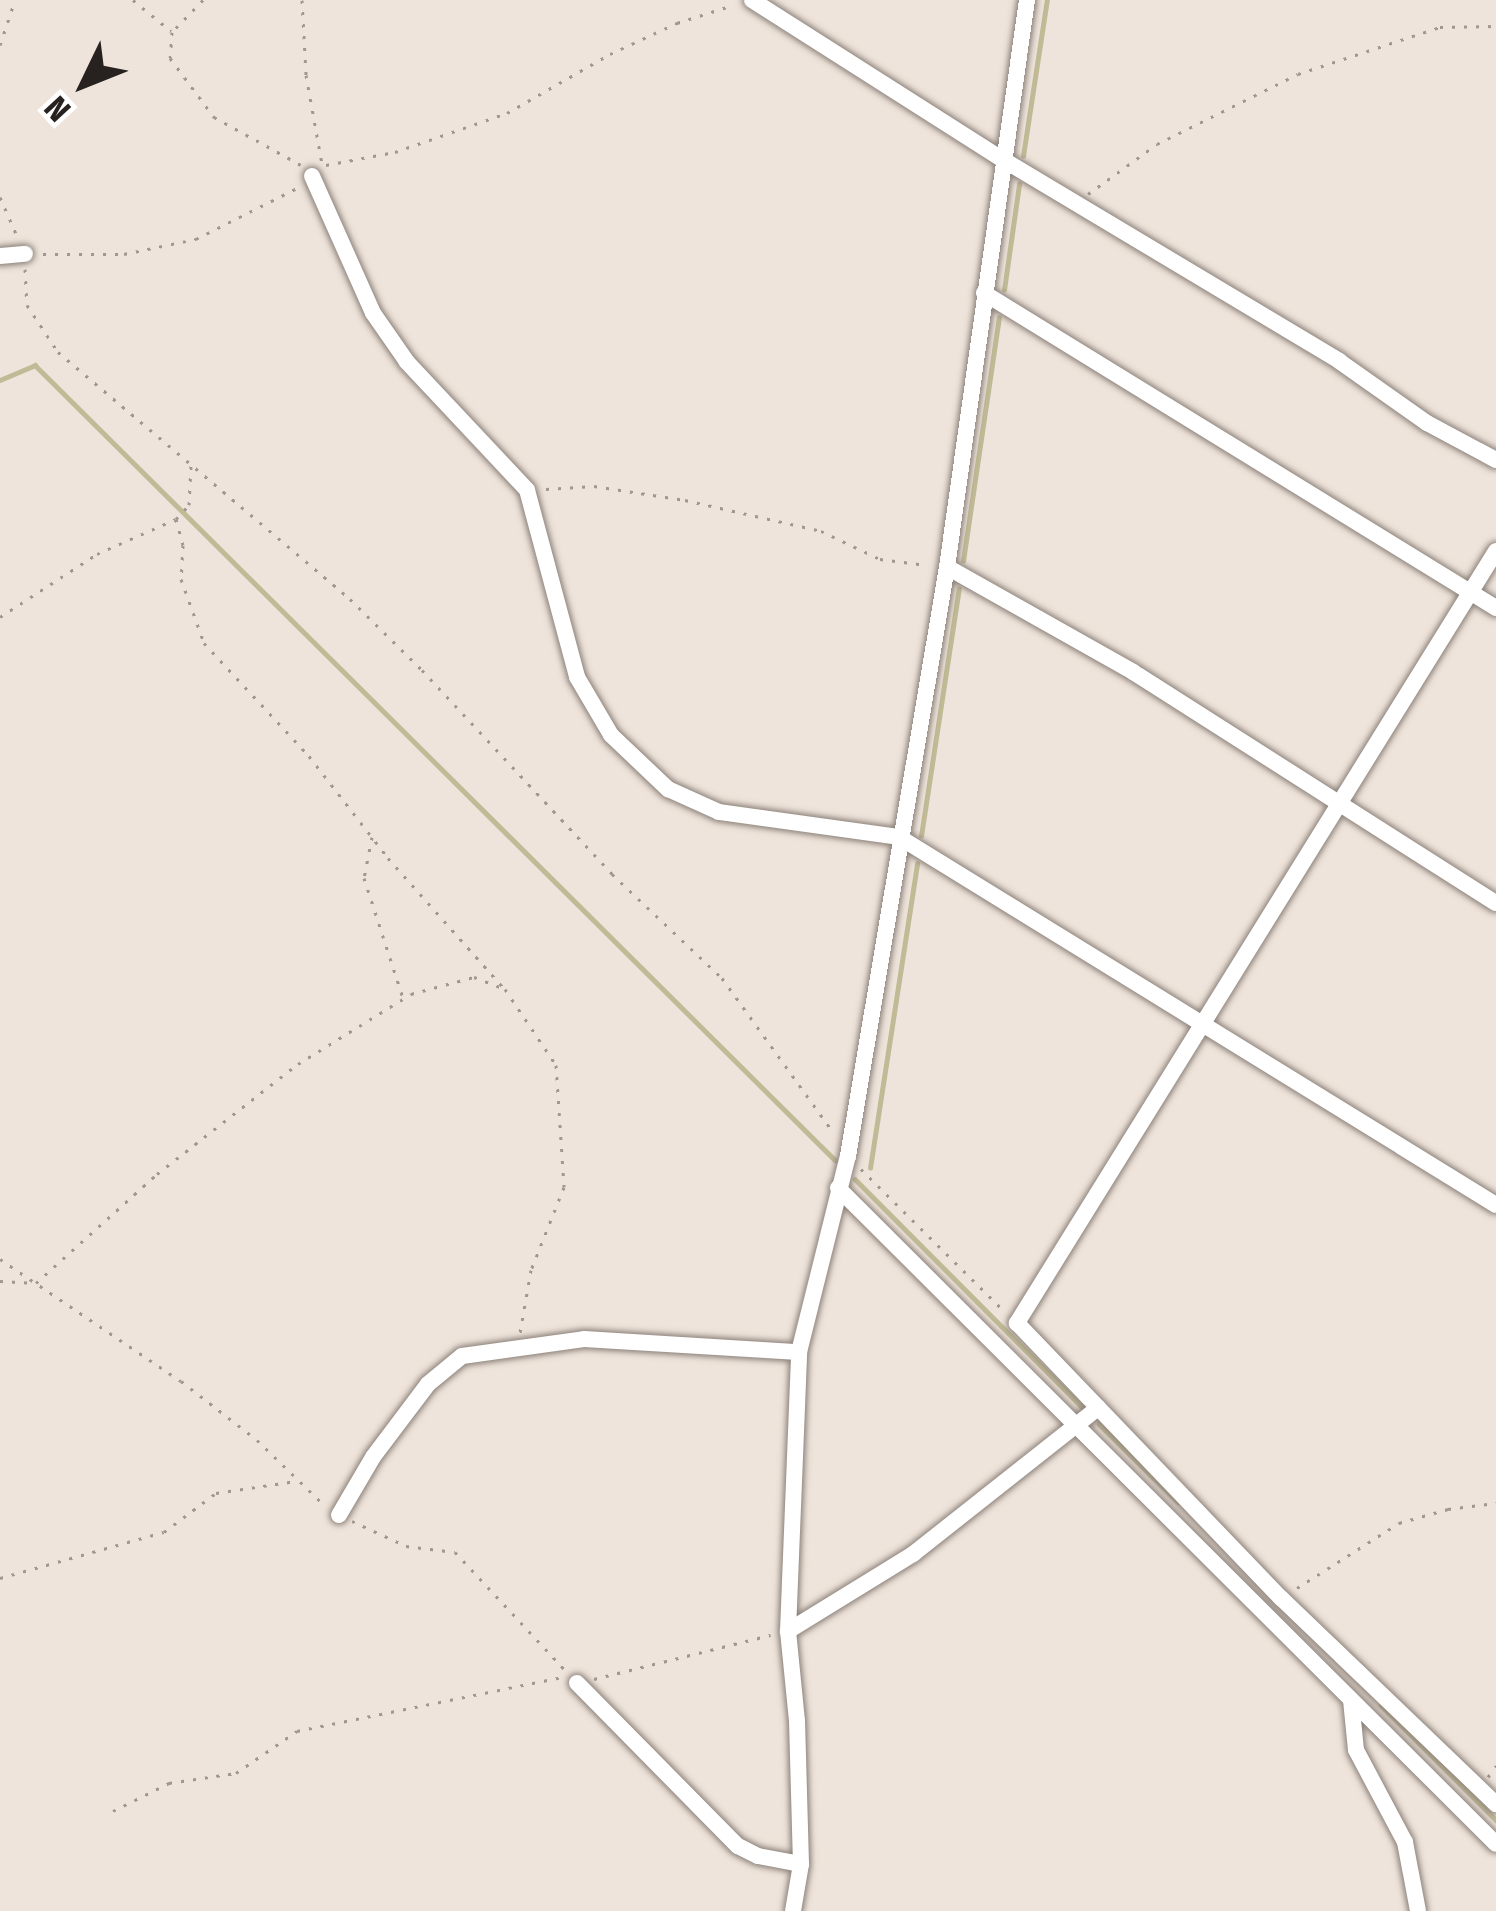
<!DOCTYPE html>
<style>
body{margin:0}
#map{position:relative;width:1496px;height:1911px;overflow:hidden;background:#efe4db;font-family:"Fira Sans Condensed",sans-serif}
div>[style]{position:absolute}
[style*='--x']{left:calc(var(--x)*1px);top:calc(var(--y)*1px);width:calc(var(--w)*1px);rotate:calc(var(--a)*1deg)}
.stream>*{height:4.5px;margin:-2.25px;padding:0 2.25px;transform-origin:2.25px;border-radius:2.25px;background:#c1ba96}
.path>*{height:3px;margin-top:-1.5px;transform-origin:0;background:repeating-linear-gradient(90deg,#a09790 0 3px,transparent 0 12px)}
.roads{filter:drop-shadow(0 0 3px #8b8179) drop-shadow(0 0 3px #8b8179)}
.minor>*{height:16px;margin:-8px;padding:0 8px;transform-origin:8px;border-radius:8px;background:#fff}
span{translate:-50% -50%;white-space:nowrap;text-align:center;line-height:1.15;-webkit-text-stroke:9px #fff;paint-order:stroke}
.north{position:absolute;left:24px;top:24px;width:120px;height:120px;-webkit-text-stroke:9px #fff;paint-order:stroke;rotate:227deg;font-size:33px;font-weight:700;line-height:48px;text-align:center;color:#27221f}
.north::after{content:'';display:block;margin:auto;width:42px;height:54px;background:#27221f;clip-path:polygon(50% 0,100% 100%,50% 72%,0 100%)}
</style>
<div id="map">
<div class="stream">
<div style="--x:1023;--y:156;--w:158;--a:-81.3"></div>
<div style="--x:1004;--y:290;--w:107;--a:-81.9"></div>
<div style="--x:0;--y:380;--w:38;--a:-23"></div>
<div style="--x:35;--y:365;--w:1128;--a:44.82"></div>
<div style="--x:963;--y:561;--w:246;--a:-81.6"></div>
<div style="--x:921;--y:836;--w:250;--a:-81.3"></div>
<div style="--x:870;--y:1168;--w:308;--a:-81.2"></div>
<div style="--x:855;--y:1179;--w:322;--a:45.1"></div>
<div style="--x:1099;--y:1424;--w:111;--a:44.6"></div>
<div style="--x:1381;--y:1705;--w:163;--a:45"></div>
</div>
<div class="path">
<div style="--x:133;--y:0;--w:49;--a:39.2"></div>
<div style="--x:203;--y:0;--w:45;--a:134.1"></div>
<div style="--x:172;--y:32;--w:26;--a:94"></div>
<div style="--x:170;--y:58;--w:74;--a:53.3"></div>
<div style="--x:214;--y:117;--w:99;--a:28.9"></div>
<div style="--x:302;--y:0;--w:75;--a:86.9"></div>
<div style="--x:306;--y:75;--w:90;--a:79.8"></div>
<div style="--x:0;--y:45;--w:47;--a:-71.6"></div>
<div style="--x:326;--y:165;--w:70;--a:-10.7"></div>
<div style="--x:395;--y:152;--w:119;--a:-19.2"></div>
<div style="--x:507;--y:113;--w:119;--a:-29.8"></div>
<div style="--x:610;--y:54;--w:74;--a:-24.8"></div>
<div style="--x:677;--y:23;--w:59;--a:-17.8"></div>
<div style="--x:1088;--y:194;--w:85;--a:-35.9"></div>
<div style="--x:1157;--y:144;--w:157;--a:-26.4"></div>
<div style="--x:1298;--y:74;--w:150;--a:-18.3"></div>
<div style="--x:1440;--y:27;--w:56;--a:-1"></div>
<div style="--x:0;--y:197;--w:43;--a:66.4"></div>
<div style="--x:43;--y:254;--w:81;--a:0"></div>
<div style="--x:124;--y:254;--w:74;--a:-11.8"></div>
<div style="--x:196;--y:239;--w:118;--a:-26.8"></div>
<div style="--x:25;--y:269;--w:36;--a:87"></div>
<div style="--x:27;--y:305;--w:56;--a:56.6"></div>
<div style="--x:58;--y:352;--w:382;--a:40.2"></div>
<div style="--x:350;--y:599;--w:101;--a:44.6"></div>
<div style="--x:422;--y:670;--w:279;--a:47"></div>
<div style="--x:612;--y:874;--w:151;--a:43.4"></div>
<div style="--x:722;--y:978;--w:190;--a:54.2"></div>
<div style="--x:546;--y:489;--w:48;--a:-3.6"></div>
<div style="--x:594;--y:486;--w:92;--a:8.7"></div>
<div style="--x:685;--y:500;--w:139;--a:12.8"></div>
<div style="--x:821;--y:531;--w:65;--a:25.4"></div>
<div style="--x:880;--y:559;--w:47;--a:7.3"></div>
<div style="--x:176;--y:519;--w:27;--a:75"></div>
<div style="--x:183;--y:545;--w:34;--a:93"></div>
<div style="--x:181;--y:579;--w:68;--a:70.2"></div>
<div style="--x:204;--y:643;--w:154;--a:47.1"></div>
<div style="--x:309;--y:756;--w:129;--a:52.2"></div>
<div style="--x:388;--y:858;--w:174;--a:48.3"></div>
<div style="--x:0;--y:617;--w:116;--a:-33"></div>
<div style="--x:97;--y:554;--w:86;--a:-23.9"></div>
<div style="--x:176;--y:519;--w:19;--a:-47"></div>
<div style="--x:189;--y:505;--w:40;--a:-87.1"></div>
<div style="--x:372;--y:837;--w:42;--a:101"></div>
<div style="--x:364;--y:878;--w:126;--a:72"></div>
<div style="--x:861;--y:1169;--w:200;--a:44.8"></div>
<div style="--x:0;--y:1259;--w:218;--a:34"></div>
<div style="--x:181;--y:1381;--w:96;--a:37.8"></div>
<div style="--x:257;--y:1440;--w:92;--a:44.1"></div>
<div style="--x:0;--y:1281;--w:36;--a:3"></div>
<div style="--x:36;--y:1283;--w:163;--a:-42"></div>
<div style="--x:157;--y:1174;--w:179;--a:-38"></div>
<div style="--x:298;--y:1064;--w:133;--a:-31.8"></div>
<div style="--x:411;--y:994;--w:65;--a:-15.1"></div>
<div style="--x:474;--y:977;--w:33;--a:21"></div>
<div style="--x:505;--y:989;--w:92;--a:56.1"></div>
<div style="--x:556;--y:1065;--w:122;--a:86.2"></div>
<div style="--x:564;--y:1187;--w:89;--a:111.7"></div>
<div style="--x:531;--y:1270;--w:64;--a:99.9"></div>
<div style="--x:352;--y:1521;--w:60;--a:24.8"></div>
<div style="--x:406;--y:1546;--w:49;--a:7"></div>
<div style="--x:455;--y:1552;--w:163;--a:47"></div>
<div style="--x:0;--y:1578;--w:170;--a:-15.7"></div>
<div style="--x:164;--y:1532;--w:65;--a:-36.9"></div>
<div style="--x:216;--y:1493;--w:81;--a:-8.5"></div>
<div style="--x:1297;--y:1588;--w:121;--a:-32.5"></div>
<div style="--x:1399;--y:1523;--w:51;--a:-15.9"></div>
<div style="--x:1448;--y:1509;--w:48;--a:-7.1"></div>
<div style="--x:594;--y:1679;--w:182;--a:-14"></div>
<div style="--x:1488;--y:1777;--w:14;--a:-54"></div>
<div style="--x:113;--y:1811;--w:63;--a:-26.6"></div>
<div style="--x:169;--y:1783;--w:68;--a:-8.5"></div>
<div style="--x:236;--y:1773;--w:74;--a:-34.5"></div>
<div style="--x:297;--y:1731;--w:271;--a:-11.5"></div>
</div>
<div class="roads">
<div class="minor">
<div style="--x:752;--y:0;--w:296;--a:32.5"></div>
<div style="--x:1002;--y:159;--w:393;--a:30.9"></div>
<div style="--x:1339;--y:361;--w:108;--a:35.2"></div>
<div style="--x:1427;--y:423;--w:78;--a:28.2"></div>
<div style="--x:312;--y:176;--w:150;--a:66"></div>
<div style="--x:373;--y:313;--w:60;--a:55.2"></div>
<div style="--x:407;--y:362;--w:175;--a:46.8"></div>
<div style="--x:527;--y:490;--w:194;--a:75"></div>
<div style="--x:577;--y:677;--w:67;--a:59.6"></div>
<div style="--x:611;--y:735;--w:79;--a:43.5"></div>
<div style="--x:668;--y:789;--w:56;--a:24.3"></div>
<div style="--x:719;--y:812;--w:182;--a:7.9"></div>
<div style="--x:899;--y:837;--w:701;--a:31.65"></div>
<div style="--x:0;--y:256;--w:25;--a:-5"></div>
<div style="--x:984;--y:293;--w:601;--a:31.6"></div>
<div style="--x:1496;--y:551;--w:909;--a:121.82"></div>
<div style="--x:1017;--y:1323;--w:381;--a:46.2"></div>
<div style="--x:1281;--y:1598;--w:298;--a:43.8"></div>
<div style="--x:947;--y:567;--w:214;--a:29.4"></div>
<div style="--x:1133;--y:672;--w:430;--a:32.5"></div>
<div style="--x:838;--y:1188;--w:929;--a:44.91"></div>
<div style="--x:339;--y:1515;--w:67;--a:-59.6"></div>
<div style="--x:373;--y:1457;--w:91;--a:-53"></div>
<div style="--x:428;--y:1384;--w:44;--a:-39.5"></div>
<div style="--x:462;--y:1356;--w:123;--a:-7.9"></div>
<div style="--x:584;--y:1339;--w:215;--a:3.5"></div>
<div style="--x:788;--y:1631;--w:147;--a:-31.6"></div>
<div style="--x:913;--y:1554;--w:236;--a:-38.3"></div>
<div style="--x:577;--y:1683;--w:229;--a:45.4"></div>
<div style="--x:738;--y:1846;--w:22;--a:27"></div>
<div style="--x:758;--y:1856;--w:44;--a:10.5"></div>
<div style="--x:1351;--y:1700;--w:50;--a:84.3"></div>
<div style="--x:1356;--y:1750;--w:104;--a:62"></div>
<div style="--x:1405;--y:1842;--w:70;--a:79.3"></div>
<div style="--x:793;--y:1911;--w:48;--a:-80.3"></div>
<div style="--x:801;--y:1864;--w:143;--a:-91.6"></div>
<div style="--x:797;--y:1721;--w:90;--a:-95.7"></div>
<div style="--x:788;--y:1631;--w:279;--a:-87.7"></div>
<div style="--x:799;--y:1352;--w:202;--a:-76"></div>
<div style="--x:848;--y:1156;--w:597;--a:-80.46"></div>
<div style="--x:947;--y:567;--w:573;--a:-81.97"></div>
</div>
</div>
<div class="north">N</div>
</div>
